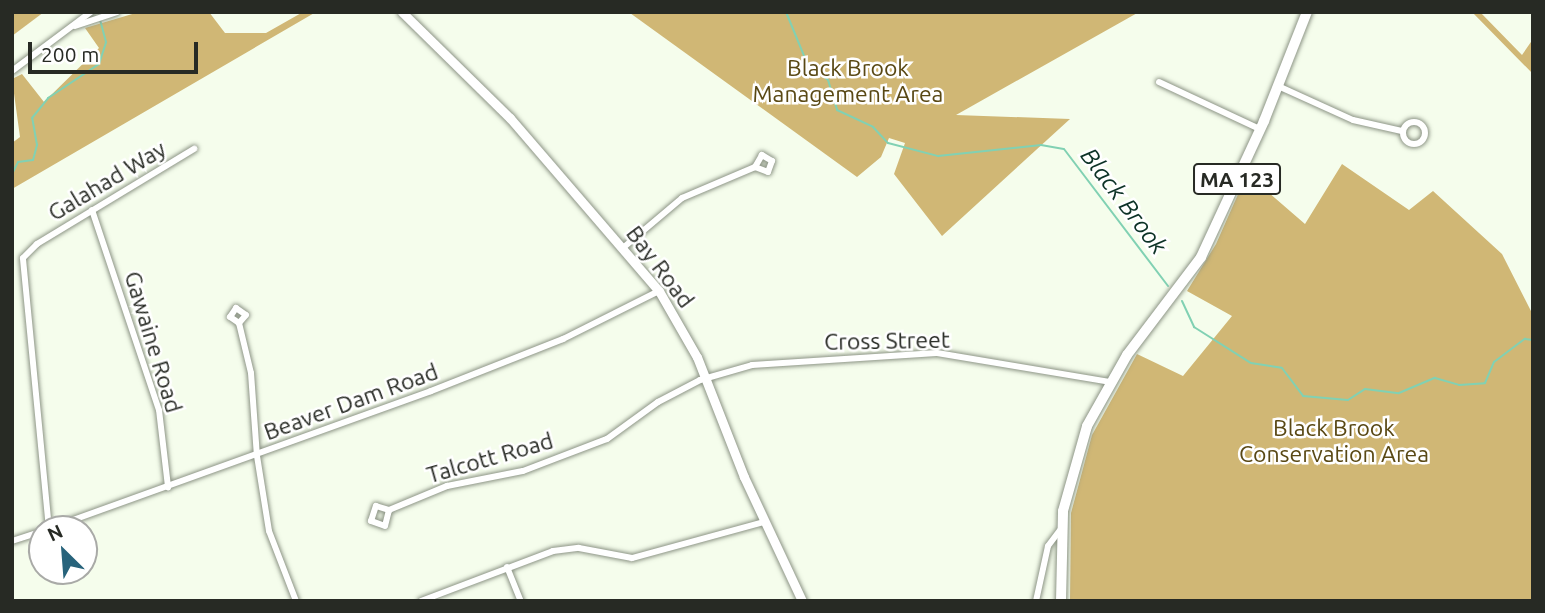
<!DOCTYPE html>
<style>
body{margin:0}
#map{position:relative;width:1545px;height:613px;overflow:hidden;background:#f5fdec;font-family:Ubuntu,sans-serif}
div>[style]{position:absolute}
[style*='--x']{left:calc(var(--x)*1px);top:calc(var(--y)*1px);width:calc(var(--w)*1px);rotate:calc(var(--a)*1deg)}
.forest>*{inset:0;background:#d0b775}
.stream>*{height:2px;margin:-1px;padding:0 1px;transform-origin:1px;border-radius:1px;background:#81d1b3}
.roads{filter:drop-shadow(0 0 2px #8d9586) drop-shadow(0 0 2px #8d9586)}
.minor>*{height:6px;margin:-3px;padding:0 3px;transform-origin:3px;border-radius:3px;background:#fff}
.minor>.ring{margin:-3px;padding:0;box-sizing:content-box;background:none;border:6px solid #fff;border-radius:50%}
.secondary>*{height:9px;margin:-4.5px;padding:0 4.5px;transform-origin:4.5px;border-radius:4.5px;background:#fff}
.trunk>*{height:10px;margin:-5px;padding:0 5px;transform-origin:5px;border-radius:5px;background:#fff}
span{translate:-50% -50%;white-space:nowrap;text-align:center;line-height:1.15;-webkit-text-stroke:5px #fff;paint-order:stroke}
.shield-label span{padding:2px 5px;background:#fff;border:2px solid;border-radius:5px;-webkit-text-stroke-width:0}
.shield-label{font-size:21px;color:#272a24;font-weight:700}
.park-label{font-size:23px;color:#594814}
.street-label{font-size:23px;color:#272a24}
.water-label{font-size:24px;color:#0c3226;font-style:italic}
.frame{position:absolute;inset:0;border:14px solid #272a24;pointer-events:none}
.north{position:absolute;left:28px;top:515px;width:70px;height:70px;box-sizing:border-box;background:#fff;border:2px solid #a9aaa7;border-radius:50%;rotate:335deg;font-size:19px;font-weight:700;line-height:28px;text-align:center;color:#272a24}
.north::after{content:'';display:block;margin:auto;width:24px;height:32px;background:#27637b;clip-path:polygon(50% 0,100% 100%,50% 72%,0 100%)}
.scale{position:absolute;left:28px;top:42px;width:170px;height:32px;box-sizing:border-box;border:4px solid #272a24;border-top:0;padding-left:9px;font-size:21px;line-height:24px;white-space:nowrap;color:#272a24;-webkit-text-stroke:5px #fff;paint-order:stroke}
</style>
<div id="map">
<div class="forest">
<div style="clip-path:polygon(12px 12px,44px 12px,12px 36px)"></div>
<div style="clip-path:polygon(139px 12px,209px 12px,225px 33px,266px 33px,303px 12px,316px 12px,12px 189px,12px 143px,20px 137px,12px 79px,22px 74px,44px 102px,99px 48px,85px 28px)"></div>
<div style="clip-path:polygon(1139px 12px,956px 115px,1070px 119px,942px 236px,894px 174px,905px 143px,889px 138px,881px 157px,857px 177px,630px 13px)"></div>
<div style="clip-path:polygon(1472px 12px,1480px 12px,1522px 55px,1533px 39px,1533px 74px)"></div>
<div style="clip-path:polygon(1342px 164px,1409px 210px,1433px 191px,1502px 254px,1533px 315px,1533px 601px,1070px 601px,1071px 513px,1092px 435px,1137px 354px,1183px 376px,1232px 316px,1187px 291px,1216px 244px,1247px 174px,1305px 224px)"></div>
</div>
<div class="stream">
<div style="--x:786;--y:12;--w:55;--a:67.6"></div>
<div style="--x:807;--y:63;--w:27;--a:39"></div>
<div style="--x:828;--y:80;--w:31;--a:73"></div>
<div style="--x:837;--y:110;--w:40;--a:25"></div>
<div style="--x:873;--y:127;--w:22;--a:47"></div>
<div style="--x:888;--y:143;--w:52;--a:14.6"></div>
<div style="--x:938;--y:156;--w:104;--a:-6.1"></div>
<div style="--x:1041;--y:145;--w:23;--a:10"></div>
<div style="--x:1064;--y:149;--w:172;--a:52.8"></div>
<div style="--x:12;--y:174;--w:13;--a:-63"></div>
<div style="--x:18;--y:162;--w:15;--a:-8"></div>
<div style="--x:33;--y:160;--w:16;--a:-75"></div>
<div style="--x:37;--y:145;--w:27;--a:-100"></div>
<div style="--x:32;--y:118;--w:26;--a:-51"></div>
<div style="--x:48;--y:98;--w:61;--a:-33.7"></div>
<div style="--x:99;--y:64;--w:23;--a:-72"></div>
<div style="--x:106;--y:42;--w:23;--a:-105"></div>
<div style="--x:1182;--y:301;--w:29;--a:65"></div>
<div style="--x:1194;--y:327;--w:67;--a:32.3"></div>
<div style="--x:1251;--y:363;--w:31;--a:9"></div>
<div style="--x:1282;--y:368;--w:35;--a:53"></div>
<div style="--x:1303;--y:396;--w:45;--a:5.1"></div>
<div style="--x:1348;--y:400;--w:20;--a:-33"></div>
<div style="--x:1365;--y:389;--w:34;--a:7"></div>
<div style="--x:1399;--y:393;--w:39;--a:-23"></div>
<div style="--x:1435;--y:378;--w:25;--a:16"></div>
<div style="--x:1459;--y:385;--w:26;--a:-4"></div>
<div style="--x:1485;--y:383;--w:23;--a:-67"></div>
<div style="--x:1494;--y:362;--w:39;--a:-37"></div>
<div style="--x:1525;--y:339;--w:8;--a:7"></div>
</div>
<div class="roads">
<div class="minor">
<div style="--x:75;--y:26;--w:44;--a:-18.4"></div>
<div style="--x:12;--y:71;--w:99;--a:-36.8"></div>
<div style="--x:1159;--y:82;--w:111;--a:25"></div>
<div style="--x:1278;--y:86;--w:82;--a:24.4"></div>
<div style="--x:1353;--y:120;--w:50;--a:12.7"></div>
<div class="ring" style="left:1403px;top:122px;width:16px;height:16px"></div>
<div style="--x:92;--y:210;--w:211;--a:71.5"></div>
<div style="--x:159;--y:410;--w:78;--a:83.3"></div>
<div style="--x:624;--y:247;--w:76;--a:-40.2"></div>
<div style="--x:682;--y:198;--w:79;--a:-23"></div>
<div style="--x:755;--y:167;--w:14;--a:21"></div>
<div style="--x:768;--y:172;--w:12;--a:-70"></div>
<div style="--x:772;--y:161;--w:12;--a:-149"></div>
<div style="--x:762;--y:155;--w:14;--a:120"></div>
<div style="--x:239;--y:323;--w:11;--a:-146"></div>
<div style="--x:230;--y:317;--w:11;--a:-56"></div>
<div style="--x:236;--y:308;--w:12;--a:35"></div>
<div style="--x:246;--y:315;--w:11;--a:131"></div>
<div style="--x:239;--y:323;--w:51;--a:76.5"></div>
<div style="--x:251;--y:373;--w:83;--a:85.9"></div>
<div style="--x:257;--y:456;--w:76;--a:80.9"></div>
<div style="--x:269;--y:531;--w:75;--a:68.9"></div>
<div style="--x:389;--y:510;--w:16;--a:104"></div>
<div style="--x:385;--y:526;--w:15;--a:-160"></div>
<div style="--x:371;--y:521;--w:16;--a:-72"></div>
<div style="--x:376;--y:506;--w:14;--a:17"></div>
<div style="--x:389;--y:510;--w:63;--a:-22.5"></div>
<div style="--x:447;--y:486;--w:77;--a:-11.2"></div>
<div style="--x:523;--y:471;--w:90;--a:-20.9"></div>
<div style="--x:607;--y:439;--w:63;--a:-36"></div>
<div style="--x:658;--y:402;--w:47;--a:-27.6"></div>
<div style="--x:700;--y:380;--w:54;--a:-16.1"></div>
<div style="--x:752;--y:365;--w:185;--a:-3.7"></div>
<div style="--x:937;--y:353;--w:175;--a:9.5"></div>
<div style="--x:48;--y:529;--w:407;--a:-19.8"></div>
<div style="--x:431;--y:391;--w:142;--a:-21.5"></div>
<div style="--x:563;--y:339;--w:107;--a:-26.6"></div>
<div style="--x:49;--y:529;--w:272;--a:-95.5"></div>
<div style="--x:23;--y:258;--w:20;--a:-45"></div>
<div style="--x:37;--y:244;--w:184;--a:-31.2"></div>
<div style="--x:12;--y:541;--w:32;--a:-18"></div>
<div style="--x:507;--y:567;--w:37;--a:68"></div>
<div style="--x:421;--y:601;--w:141;--a:-20.7"></div>
<div style="--x:553;--y:551;--w:26;--a:-7"></div>
<div style="--x:579;--y:548;--w:54;--a:10.7"></div>
<div style="--x:632;--y:558;--w:137;--a:-15.3"></div>
<div style="--x:1036;--y:601;--w:56;--a:-77.7"></div>
<div style="--x:1048;--y:546;--w:21;--a:-53"></div>
</div>
<div class="secondary">
<div style="--x:402;--y:12;--w:151;--a:44.5"></div>
<div style="--x:510;--y:118;--w:228;--a:49.3"></div>
<div style="--x:659;--y:291;--w:76;--a:60.1"></div>
<div style="--x:697;--y:357;--w:129;--a:68.6"></div>
<div style="--x:744;--y:477;--w:137;--a:64.9"></div>
</div>
<div class="trunk">
<div style="--x:1061;--y:601;--w:90;--a:-88.7"></div>
<div style="--x:1063;--y:511;--w:88;--a:-74.2"></div>
<div style="--x:1087;--y:426;--w:81;--a:-60.6"></div>
<div style="--x:1127;--y:355;--w:123;--a:-52.9"></div>
<div style="--x:1201;--y:257;--w:150;--a:-65.1"></div>
<div style="--x:1264;--y:121;--w:117;--a:-68.5"></div>
</div>
</div>
<div class="shield-label">
<span style="left:1237px;top:179px">MA 123</span>
</div>
<div class="park-label">
<span style="left:848px;top:81px">Black Brook<br>Management Area</span>
<span style="left:1334px;top:441px">Black Brook<br>Conservation Area</span>
</div>
<div class="street-label">
<span style="left:107px;top:181px;rotate:-31deg">Galahad Way</span>
<span style="left:660px;top:267px;rotate:53deg">Bay Road</span>
<span style="left:887px;top:341px;rotate:-1deg">Cross Street</span>
<span style="left:153px;top:342px;rotate:73deg">Gawaine Road</span>
<span style="left:351px;top:402px;rotate:-20deg">Beaver Dam Road</span>
<span style="left:490px;top:458px;rotate:-16deg">Talcott Road</span>
</div>
<div class="water-label">
<span style="left:1124px;top:201px;rotate:53deg">Black Brook</span>
</div>
<div class="frame"></div>
<div class="north">N</div>
<div class="scale">200 m</div>
</div>
